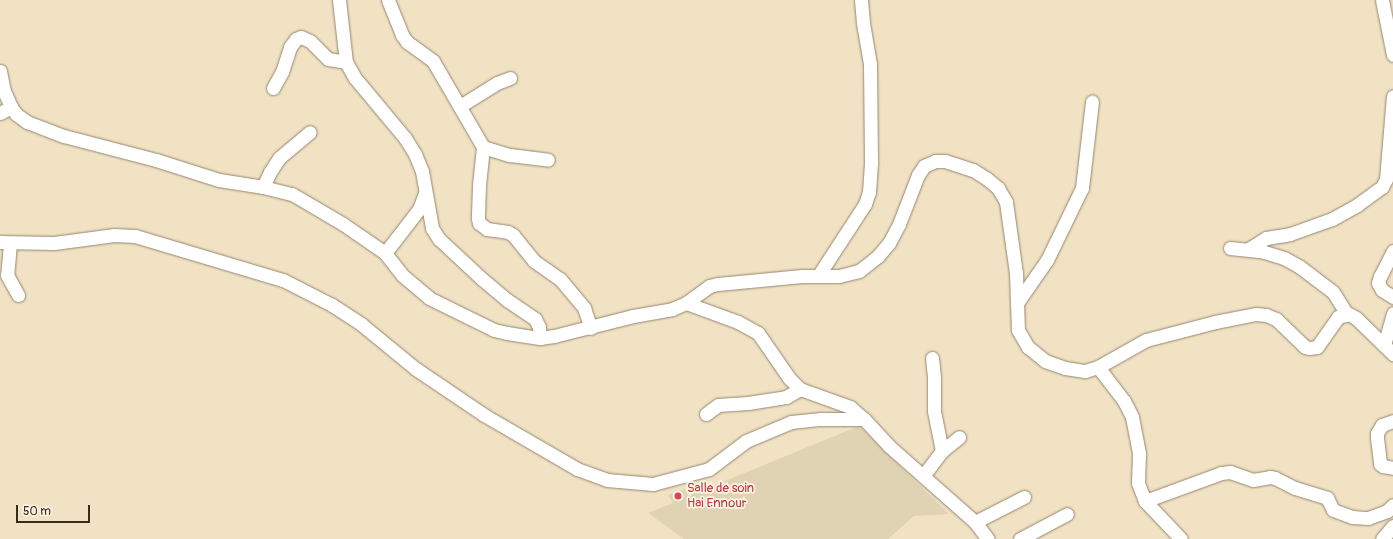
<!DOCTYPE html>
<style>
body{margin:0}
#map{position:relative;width:1393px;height:539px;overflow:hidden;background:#f0e2c3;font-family:Pangolin,sans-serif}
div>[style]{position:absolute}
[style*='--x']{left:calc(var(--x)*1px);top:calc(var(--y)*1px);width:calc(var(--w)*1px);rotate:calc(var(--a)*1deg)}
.built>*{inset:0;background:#e0d3b4}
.roads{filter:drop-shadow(0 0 1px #968670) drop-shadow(0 0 1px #968670)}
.minor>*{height:13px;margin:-6.5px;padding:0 6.5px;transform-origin:6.5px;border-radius:6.5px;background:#fff}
.dots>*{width:11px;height:11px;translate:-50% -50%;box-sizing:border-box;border:2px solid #fcf5e5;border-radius:50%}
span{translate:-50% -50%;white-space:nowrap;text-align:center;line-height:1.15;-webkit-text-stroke:3.5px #fcf5e5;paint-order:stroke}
.health-label{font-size:13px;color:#be3a42}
.left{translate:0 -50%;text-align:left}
.scale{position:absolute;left:16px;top:505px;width:74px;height:18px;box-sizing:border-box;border:2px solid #3b2a1e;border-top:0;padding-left:5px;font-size:12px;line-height:14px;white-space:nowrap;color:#3b2a1e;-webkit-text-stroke:3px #fcf5e5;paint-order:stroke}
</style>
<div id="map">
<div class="built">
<div style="clip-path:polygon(859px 426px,949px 514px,914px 516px,888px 539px,684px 539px,648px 513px,673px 503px,668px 495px,685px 489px,688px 496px)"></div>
</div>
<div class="roads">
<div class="minor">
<div style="--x:339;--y:0;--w:62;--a:83.6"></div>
<div style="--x:346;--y:62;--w:18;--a:61"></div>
<div style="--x:355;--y:78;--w:78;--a:50.2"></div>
<div style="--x:405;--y:138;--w:19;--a:58"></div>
<div style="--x:415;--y:154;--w:18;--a:68"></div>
<div style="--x:422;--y:171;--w:58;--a:80"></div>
<div style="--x:432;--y:228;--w:13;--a:58"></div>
<div style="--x:439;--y:239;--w:59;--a:42.9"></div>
<div style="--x:482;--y:279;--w:33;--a:40"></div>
<div style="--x:507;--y:300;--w:34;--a:34"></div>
<div style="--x:535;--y:319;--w:9;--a:63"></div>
<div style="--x:539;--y:327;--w:11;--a:85"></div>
<div style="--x:388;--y:0;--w:38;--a:68"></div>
<div style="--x:402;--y:35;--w:9;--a:54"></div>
<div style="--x:407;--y:42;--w:32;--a:36"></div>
<div style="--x:433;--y:61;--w:99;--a:59.8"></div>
<div style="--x:483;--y:147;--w:28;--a:17"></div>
<div style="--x:510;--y:155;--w:38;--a:7"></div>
<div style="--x:1382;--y:0;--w:56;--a:78.7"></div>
<div style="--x:0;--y:71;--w:20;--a:79"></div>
<div style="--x:4;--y:91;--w:17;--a:66"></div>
<div style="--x:11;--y:107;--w:9;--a:54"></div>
<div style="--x:16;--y:114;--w:14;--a:36"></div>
<div style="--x:27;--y:122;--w:40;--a:21"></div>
<div style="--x:64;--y:136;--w:95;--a:14.6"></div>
<div style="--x:156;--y:160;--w:66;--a:17.6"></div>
<div style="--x:219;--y:180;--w:45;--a:9"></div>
<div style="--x:263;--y:187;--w:30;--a:14"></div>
<div style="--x:292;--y:194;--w:59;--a:30.5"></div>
<div style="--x:343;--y:224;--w:51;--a:34.6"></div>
<div style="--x:385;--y:253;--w:28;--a:52"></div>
<div style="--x:402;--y:275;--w:35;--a:40"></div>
<div style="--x:429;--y:298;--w:72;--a:26.2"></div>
<div style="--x:494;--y:330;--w:13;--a:13"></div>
<div style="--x:507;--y:333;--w:33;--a:9"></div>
<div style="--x:540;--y:338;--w:14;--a:-8"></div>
<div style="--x:554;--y:336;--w:81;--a:-14.2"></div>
<div style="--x:633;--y:316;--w:40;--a:-10"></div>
<div style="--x:672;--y:309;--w:15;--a:-23"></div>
<div style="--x:686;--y:303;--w:29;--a:-36"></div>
<div style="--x:709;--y:286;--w:9;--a:-13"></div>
<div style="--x:718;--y:284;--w:84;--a:-5.4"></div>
<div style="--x:802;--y:276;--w:37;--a:0"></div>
<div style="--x:839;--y:276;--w:21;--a:-14"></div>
<div style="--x:859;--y:271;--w:24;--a:-38"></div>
<div style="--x:878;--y:256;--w:17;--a:-50"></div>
<div style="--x:889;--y:243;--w:21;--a:-62"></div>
<div style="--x:899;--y:224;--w:53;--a:-68.8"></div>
<div style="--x:918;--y:175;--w:11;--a:-56"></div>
<div style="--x:924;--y:166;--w:12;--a:-24"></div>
<div style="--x:935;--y:161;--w:10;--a:0"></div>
<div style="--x:945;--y:161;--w:29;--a:18"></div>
<div style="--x:973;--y:170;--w:15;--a:32"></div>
<div style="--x:986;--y:178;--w:16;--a:40"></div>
<div style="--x:998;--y:188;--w:16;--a:60"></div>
<div style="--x:1006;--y:202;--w:72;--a:82"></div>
<div style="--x:1016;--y:273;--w:57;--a:88"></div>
<div style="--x:1018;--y:330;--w:20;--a:60"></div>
<div style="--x:1028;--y:347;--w:22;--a:39"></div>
<div style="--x:1045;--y:361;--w:21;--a:19"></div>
<div style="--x:1065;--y:368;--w:20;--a:9"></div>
<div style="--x:1085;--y:371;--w:14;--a:-17"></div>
<div style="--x:1098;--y:367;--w:55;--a:-29.4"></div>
<div style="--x:1146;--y:340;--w:71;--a:-14.6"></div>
<div style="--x:1215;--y:322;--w:42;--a:-11"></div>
<div style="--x:1256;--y:314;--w:10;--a:6"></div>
<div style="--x:1266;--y:315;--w:11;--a:22"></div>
<div style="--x:1276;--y:319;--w:40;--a:44"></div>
<div style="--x:1305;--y:347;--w:4;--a:14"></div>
<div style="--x:1309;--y:348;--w:8;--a:-7"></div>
<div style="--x:1317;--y:347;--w:37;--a:-55"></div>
<div style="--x:1338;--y:317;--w:11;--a:-15"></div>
<div style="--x:1349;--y:314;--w:8;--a:30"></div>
<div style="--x:1356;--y:318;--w:52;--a:44.2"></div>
<div style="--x:273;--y:88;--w:18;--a:-61"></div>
<div style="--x:282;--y:72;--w:26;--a:-72"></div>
<div style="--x:290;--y:47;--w:10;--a:-53"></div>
<div style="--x:296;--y:39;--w:5;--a:-22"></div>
<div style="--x:301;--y:37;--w:10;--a:24"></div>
<div style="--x:310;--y:41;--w:25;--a:45"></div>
<div style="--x:328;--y:59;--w:18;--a:9"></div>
<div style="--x:460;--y:106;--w:44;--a:-31.9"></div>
<div style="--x:497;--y:83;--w:14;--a:-21"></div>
<div style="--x:0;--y:113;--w:13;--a:-29"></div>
<div style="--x:483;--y:147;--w:39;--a:96"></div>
<div style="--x:479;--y:186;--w:32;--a:92"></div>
<div style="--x:478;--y:218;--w:5;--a:79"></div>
<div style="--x:479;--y:223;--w:10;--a:37"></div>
<div style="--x:487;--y:229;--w:21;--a:8"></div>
<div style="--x:508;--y:232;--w:6;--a:31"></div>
<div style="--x:513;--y:235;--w:33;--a:51"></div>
<div style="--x:534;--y:261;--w:32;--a:35"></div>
<div style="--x:560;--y:279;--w:38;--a:50"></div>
<div style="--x:584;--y:308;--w:21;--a:71"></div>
<div style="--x:263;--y:187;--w:17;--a:-65"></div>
<div style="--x:270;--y:172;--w:17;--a:-57"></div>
<div style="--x:279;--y:158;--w:40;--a:-40"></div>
<div style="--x:0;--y:242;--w:54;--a:1.1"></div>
<div style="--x:54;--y:243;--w:61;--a:-7.6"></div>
<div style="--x:114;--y:235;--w:21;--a:3"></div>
<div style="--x:135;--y:236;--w:154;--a:16.6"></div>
<div style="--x:283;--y:280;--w:55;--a:27"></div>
<div style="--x:332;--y:305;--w:35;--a:33"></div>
<div style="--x:361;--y:324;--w:71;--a:39.3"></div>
<div style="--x:416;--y:369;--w:82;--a:34.1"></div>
<div style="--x:484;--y:415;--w:108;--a:30.1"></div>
<div style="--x:577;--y:469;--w:32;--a:20"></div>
<div style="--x:607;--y:480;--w:46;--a:5"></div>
<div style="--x:653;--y:484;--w:58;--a:-15"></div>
<div style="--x:709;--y:469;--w:46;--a:-37.1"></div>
<div style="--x:746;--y:441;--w:49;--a:-22.9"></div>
<div style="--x:791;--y:422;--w:30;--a:-6"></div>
<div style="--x:821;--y:419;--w:43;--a:0"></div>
<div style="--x:10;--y:243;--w:32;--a:95"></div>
<div style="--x:7;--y:275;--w:23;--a:61"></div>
<div style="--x:1230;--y:248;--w:31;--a:6"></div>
<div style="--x:1261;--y:251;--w:24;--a:17"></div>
<div style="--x:1284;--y:258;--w:18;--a:29"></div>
<div style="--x:1300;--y:267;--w:41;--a:37.1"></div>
<div style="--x:1333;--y:292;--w:26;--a:58"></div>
<div style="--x:1250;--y:248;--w:19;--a:-32"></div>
<div style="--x:1266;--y:238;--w:24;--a:-9"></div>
<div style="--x:1290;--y:234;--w:45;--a:-19.7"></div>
<div style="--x:1332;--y:219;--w:29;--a:-29"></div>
<div style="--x:1357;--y:205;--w:31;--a:-36"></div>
<div style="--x:1382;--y:187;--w:9;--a:-63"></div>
<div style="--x:1386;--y:179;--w:83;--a:-85.2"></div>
<div style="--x:1393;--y:251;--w:28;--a:117"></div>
<div style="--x:1380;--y:276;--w:7;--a:106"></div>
<div style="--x:1378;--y:283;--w:8;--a:60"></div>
<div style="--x:1382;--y:290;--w:13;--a:32"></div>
<div style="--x:385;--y:253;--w:56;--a:-52.3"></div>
<div style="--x:419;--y:209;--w:17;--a:-69"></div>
<div style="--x:818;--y:276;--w:86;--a:-56.9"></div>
<div style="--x:865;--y:204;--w:13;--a:-72"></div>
<div style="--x:869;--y:192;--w:32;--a:-86"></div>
<div style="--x:871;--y:160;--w:96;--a:-90.6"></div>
<div style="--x:870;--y:64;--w:42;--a:-99.7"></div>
<div style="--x:863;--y:23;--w:23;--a:-95"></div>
<div style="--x:686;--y:303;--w:55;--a:20.1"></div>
<div style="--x:738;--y:322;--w:23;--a:29"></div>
<div style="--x:758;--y:333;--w:55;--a:55.4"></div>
<div style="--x:789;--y:378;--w:16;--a:45"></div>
<div style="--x:800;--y:389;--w:53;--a:19.8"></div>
<div style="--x:850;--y:407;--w:18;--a:41"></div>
<div style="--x:864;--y:419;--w:37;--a:47"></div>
<div style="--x:889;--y:446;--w:115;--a:41.5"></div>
<div style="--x:975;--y:522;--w:21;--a:53"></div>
<div style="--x:1017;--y:303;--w:52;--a:-55.1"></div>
<div style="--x:1047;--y:260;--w:80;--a:-64.1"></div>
<div style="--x:1082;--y:188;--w:87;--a:-83.4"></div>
<div style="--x:1384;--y:345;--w:33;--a:-74"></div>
<div style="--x:932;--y:358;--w:20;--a:84"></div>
<div style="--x:934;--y:378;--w:33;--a:90"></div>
<div style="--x:934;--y:411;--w:41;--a:78.7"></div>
<div style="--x:1098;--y:367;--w:43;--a:52.6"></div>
<div style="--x:1124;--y:401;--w:18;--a:63"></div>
<div style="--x:1132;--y:417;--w:38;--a:79"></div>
<div style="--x:1139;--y:454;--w:29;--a:92"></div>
<div style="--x:1138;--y:483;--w:19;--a:69"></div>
<div style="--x:1145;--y:501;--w:52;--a:46.5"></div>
<div style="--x:706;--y:414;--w:15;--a:-37"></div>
<div style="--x:718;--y:405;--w:30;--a:-4"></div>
<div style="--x:748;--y:403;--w:38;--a:-9"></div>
<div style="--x:786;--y:397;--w:16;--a:-30"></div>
<div style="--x:1393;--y:421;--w:12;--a:160"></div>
<div style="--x:1382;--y:425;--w:9;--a:122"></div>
<div style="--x:1377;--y:433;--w:5;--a:90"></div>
<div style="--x:1377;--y:438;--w:26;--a:83"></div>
<div style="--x:1380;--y:464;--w:4;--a:34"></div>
<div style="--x:1383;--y:466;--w:10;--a:11"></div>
<div style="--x:923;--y:476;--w:31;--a:-53"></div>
<div style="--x:942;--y:451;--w:22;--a:-39"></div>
<div style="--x:1145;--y:501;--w:81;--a:-20.2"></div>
<div style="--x:1221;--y:473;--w:9;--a:-6"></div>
<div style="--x:1230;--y:472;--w:24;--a:19"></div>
<div style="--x:1253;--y:480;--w:17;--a:-10"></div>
<div style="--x:1270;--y:477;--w:5;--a:11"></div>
<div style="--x:1275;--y:478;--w:22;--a:27"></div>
<div style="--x:1295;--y:488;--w:34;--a:17"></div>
<div style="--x:1327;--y:498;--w:13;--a:63"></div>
<div style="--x:1333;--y:510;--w:20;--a:20"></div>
<div style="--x:1352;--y:517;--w:16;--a:4"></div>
<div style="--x:1368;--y:518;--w:20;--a:-20"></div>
<div style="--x:1387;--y:511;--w:8;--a:-45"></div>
<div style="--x:975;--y:522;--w:55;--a:-27"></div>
<div style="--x:1020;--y:539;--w:53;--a:-28"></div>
<div style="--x:1382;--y:539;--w:17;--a:-50"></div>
</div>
</div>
<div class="dots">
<div style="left:678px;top:496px;background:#e0444e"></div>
</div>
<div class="health-label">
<span class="left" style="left:687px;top:496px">Salle de soin<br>Hai Ennour</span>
</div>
<div class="scale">50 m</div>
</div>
